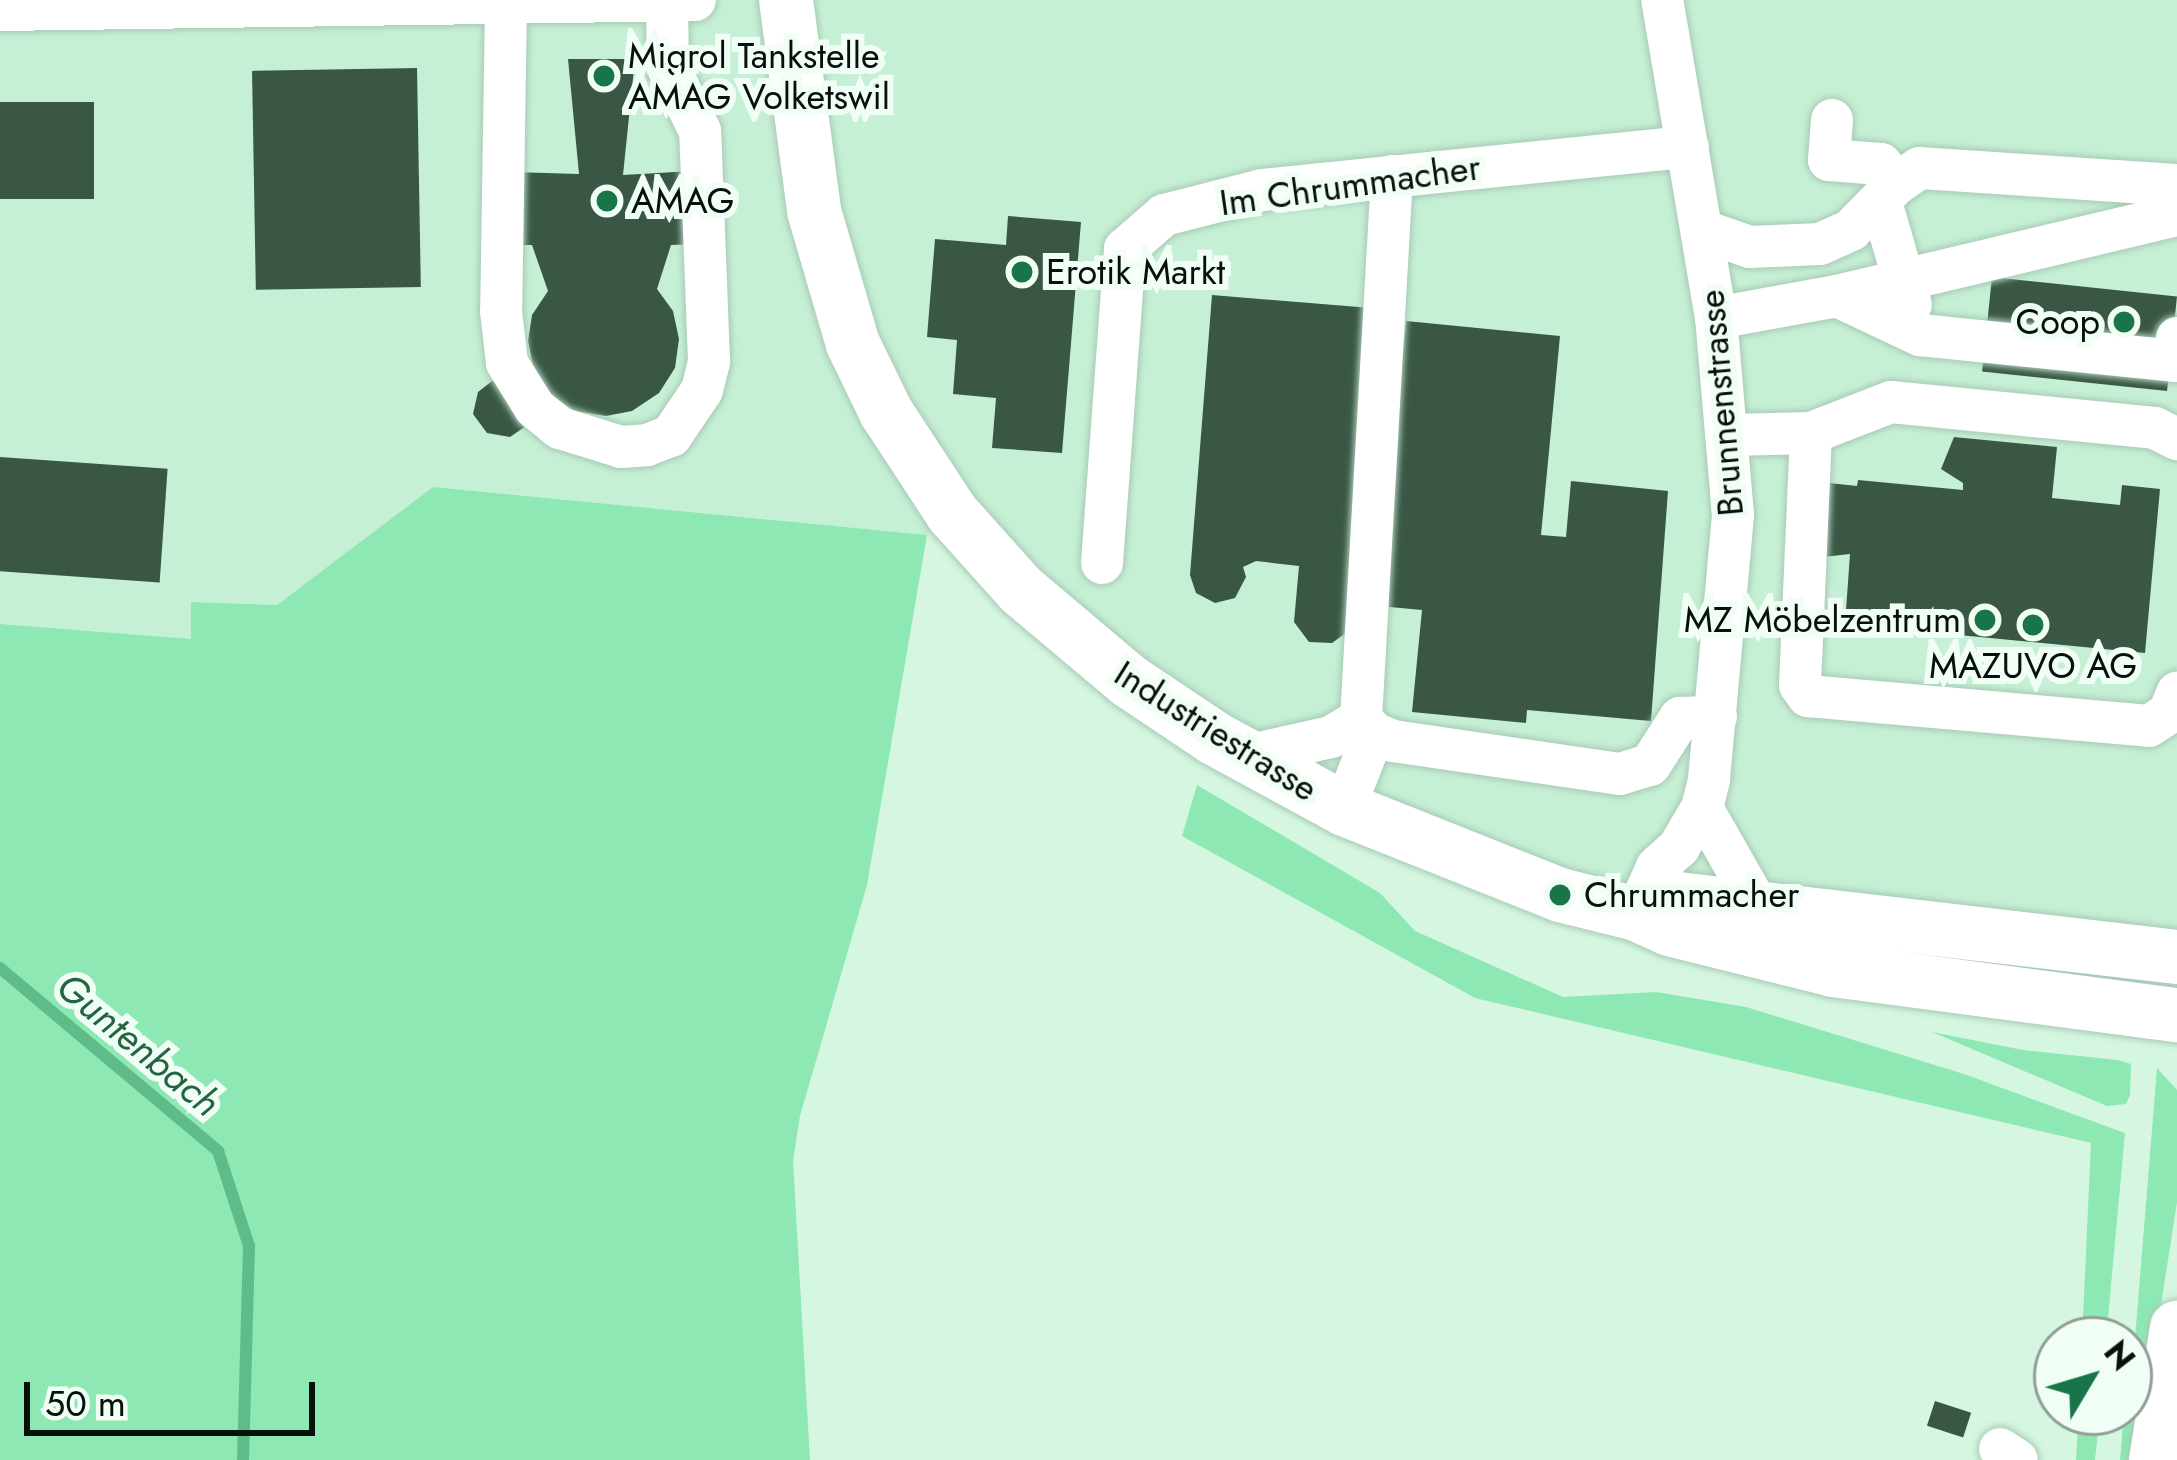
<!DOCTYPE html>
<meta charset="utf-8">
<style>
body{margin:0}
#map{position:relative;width:2177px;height:1460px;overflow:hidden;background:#d5f7e1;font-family:Jost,sans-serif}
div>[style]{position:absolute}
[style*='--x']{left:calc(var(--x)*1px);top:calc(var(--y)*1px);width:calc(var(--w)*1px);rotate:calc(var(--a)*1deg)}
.built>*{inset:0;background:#c6f0d5}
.green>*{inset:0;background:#8de8b3}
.stream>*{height:12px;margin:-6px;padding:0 6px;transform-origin:6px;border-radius:6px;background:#5fbb88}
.building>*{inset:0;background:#3a5745;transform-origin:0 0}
.roads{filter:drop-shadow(0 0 3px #a8cab5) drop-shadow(0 0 3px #a8cab5)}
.minor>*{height:42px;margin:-21px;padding:0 21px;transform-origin:21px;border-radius:21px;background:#fff}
.major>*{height:54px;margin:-27px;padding:0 27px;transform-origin:27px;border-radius:27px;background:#fff}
.dots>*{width:33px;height:33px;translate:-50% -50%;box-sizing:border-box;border:6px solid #f1fef5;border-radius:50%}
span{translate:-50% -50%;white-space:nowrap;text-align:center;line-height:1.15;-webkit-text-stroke:12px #f1fef5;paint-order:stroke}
.poi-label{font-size:36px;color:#06110a}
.left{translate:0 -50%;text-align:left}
.right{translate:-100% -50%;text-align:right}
.street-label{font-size:36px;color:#06110a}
.water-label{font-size:39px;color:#236543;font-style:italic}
.north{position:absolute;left:2033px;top:1316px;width:120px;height:120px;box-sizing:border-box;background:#f1fef5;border:3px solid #939f97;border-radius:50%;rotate:52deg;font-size:33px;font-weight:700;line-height:48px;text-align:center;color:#06110a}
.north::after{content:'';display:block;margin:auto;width:42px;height:54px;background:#187449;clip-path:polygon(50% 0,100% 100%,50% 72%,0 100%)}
.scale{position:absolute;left:24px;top:1382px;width:291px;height:54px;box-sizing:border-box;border:6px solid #06110a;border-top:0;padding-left:15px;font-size:36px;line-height:42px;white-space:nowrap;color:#06110a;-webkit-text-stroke:9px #f1fef5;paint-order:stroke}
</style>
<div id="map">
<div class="built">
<div style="clip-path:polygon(0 0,2177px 0,2177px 957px,1636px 914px,1246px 756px,952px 514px,927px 535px,433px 487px,277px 605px,192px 602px,191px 639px,0 624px)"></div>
</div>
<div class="green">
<div style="clip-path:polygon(433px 487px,927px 535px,867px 885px,800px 1116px,793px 1161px,810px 1460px,0 1460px,0 624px,191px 639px,191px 602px,277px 605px)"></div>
<div style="clip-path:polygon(1197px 785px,1380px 893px,1415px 931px,1563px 997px,1656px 992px,1746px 1007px,1964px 1074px,2125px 1133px,2106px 1340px,2082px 1340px,2091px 1143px,1475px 998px,1182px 836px)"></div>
<div style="clip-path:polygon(1932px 1032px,2023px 1050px,2118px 1060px,2131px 1064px,2130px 1095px,2126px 1104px,2107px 1106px)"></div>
<div style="clip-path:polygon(2157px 1068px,2177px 1090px,2177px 1202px,2137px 1460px,2120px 1460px,2124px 1412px,2129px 1412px)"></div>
<div style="clip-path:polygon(2079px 1412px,2100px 1412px,2095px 1460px,2076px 1460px)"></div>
</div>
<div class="stream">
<div style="--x:0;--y:968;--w:285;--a:40"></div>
<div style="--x:218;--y:1151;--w:100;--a:71.9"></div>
<div style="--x:249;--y:1246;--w:214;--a:91.6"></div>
</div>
<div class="building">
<div style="clip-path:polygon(568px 59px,635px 59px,623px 175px,693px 171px,694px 244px,671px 245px,657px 289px,673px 311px,679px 339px,675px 368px,659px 393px,632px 411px,606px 416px,575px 411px,551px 395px,534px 371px,528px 341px,532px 315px,548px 291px,532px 245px,510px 245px,512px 172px,579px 174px)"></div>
<div style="left:417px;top:68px;width:219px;height:165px;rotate:89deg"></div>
<div style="left:0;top:102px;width:94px;height:97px"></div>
<div style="clip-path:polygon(1008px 216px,1081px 222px,1062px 453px,992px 448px,996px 398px,953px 394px,957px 340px,927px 337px,935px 239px,1006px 245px)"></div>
<div style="left:1992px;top:277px;width:186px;height:95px;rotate:6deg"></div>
<div style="clip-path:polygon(1212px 295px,1371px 308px,1350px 630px,1332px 643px,1309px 642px,1294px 622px,1299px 566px,1256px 561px,1243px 567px,1246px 577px,1235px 598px,1215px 603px,1196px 593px,1190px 575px)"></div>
<div style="clip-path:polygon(1406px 321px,1560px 336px,1541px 535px,1566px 537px,1571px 481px,1668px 491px,1651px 721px,1527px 710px,1526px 723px,1412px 712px,1422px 610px,1379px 606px)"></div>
<div style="clip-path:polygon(496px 378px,529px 424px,510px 437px,487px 433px,473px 414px,478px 392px)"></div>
<div style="clip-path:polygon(1954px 437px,2057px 447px,2052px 498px,2120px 505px,2122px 485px,2160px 489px,2145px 653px,1845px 624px,1850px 554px,1823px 557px,1829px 483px,1857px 486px,1858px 480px,1963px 490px,1963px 483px,1941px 469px)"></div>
<div style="left:0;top:457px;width:168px;height:114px;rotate:4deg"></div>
<div style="left:1935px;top:1401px;width:38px;height:26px;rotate:18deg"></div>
</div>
<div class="roads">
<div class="minor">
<div style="--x:506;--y:4;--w:307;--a:90.9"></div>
<div style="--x:501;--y:311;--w:52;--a:83.4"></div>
<div style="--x:507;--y:363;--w:53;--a:58.1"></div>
<div style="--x:535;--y:408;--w:32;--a:39"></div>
<div style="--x:560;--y:428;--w:64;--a:17.3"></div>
<div style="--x:621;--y:447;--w:26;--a:-4"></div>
<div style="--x:647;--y:445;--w:26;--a:-21"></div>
<div style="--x:671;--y:436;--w:55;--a:-56"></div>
<div style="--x:702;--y:390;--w:30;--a:-76"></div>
<div style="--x:709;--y:361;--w:230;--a:-92.2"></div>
<div style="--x:700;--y:131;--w:72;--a:-116.6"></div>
<div style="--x:668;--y:67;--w:66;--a:-90.9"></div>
<div style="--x:0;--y:10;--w:695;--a:-0.82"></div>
<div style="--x:1832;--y:120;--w:40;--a:94.3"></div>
<div style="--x:1829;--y:160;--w:52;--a:4.4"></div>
<div style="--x:1881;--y:164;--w:25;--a:53"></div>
<div style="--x:1392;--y:176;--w:544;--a:93.27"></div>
<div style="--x:1361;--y:719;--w:19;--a:47"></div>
<div style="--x:1374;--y:733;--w:21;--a:23"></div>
<div style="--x:1393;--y:741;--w:229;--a:8.3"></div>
<div style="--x:1620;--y:774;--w:31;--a:-17"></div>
<div style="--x:1650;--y:765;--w:56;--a:-57.4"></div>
<div style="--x:1680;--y:718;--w:36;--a:-2"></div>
<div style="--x:1881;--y:202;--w:107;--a:73.8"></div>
<div style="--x:1704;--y:231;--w:49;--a:19.2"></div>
<div style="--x:1750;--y:247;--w:70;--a:-2.5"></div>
<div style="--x:1820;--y:244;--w:34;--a:-24"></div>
<div style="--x:1851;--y:230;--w:64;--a:-45.6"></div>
<div style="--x:1896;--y:184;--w:29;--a:-34"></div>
<div style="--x:1920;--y:168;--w:258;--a:3.8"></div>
<div style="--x:1837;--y:296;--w:92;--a:25.2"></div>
<div style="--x:1920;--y:335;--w:256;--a:5.8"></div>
<div style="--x:2175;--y:361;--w:23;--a:-85"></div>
<div style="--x:1716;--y:318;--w:123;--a:-10.3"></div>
<div style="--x:1837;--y:296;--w:350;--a:-13.4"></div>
<div style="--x:1811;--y:433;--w:252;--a:92.5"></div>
<div style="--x:1800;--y:685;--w:14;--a:54"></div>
<div style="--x:1808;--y:696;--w:342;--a:5"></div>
<div style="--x:2149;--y:726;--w:24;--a:-33"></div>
<div style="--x:2169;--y:713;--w:22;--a:-68"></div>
<div style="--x:1730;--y:435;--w:81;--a:-1.4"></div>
<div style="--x:1811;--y:433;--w:86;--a:-21.2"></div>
<div style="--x:1891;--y:402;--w:265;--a:5.6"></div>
<div style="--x:2155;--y:428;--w:25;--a:27"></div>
<div style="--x:1102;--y:563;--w:315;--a:-85.8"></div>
<div style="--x:1125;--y:249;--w:52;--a:-41.1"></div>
<div style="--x:1164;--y:215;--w:101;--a:-14.3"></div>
<div style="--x:1262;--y:190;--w:428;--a:-5.8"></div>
<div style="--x:1246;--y:756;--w:87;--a:-12.6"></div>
<div style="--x:1331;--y:737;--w:35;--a:-31"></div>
<div style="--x:1702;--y:808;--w:117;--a:60.4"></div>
<div style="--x:1344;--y:809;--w:82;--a:-68.5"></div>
<div style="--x:1636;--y:914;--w:51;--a:-65.9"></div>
<div style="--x:1657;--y:867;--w:30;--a:-42"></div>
<div style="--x:1679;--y:847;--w:45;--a:-59.5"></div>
<div style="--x:1702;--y:808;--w:30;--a:-76"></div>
<div style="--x:1709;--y:779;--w:265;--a:-84.8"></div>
<div style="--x:1733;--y:515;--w:198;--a:-94.9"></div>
<div style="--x:1716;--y:318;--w:323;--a:-99.6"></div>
<div style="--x:2000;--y:1449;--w:20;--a:33"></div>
</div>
<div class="major">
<div style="--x:786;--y:0;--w:213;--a:82.4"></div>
<div style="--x:814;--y:211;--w:139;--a:73.7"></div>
<div style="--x:853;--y:344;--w:76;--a:64.1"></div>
<div style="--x:886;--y:412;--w:121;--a:56.8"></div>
<div style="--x:952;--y:513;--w:103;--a:48.1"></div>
<div style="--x:1021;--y:590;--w:141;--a:40.1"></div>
<div style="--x:1129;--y:681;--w:102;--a:33.8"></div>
<div style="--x:1214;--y:738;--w:148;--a:28.6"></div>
<div style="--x:1344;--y:809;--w:232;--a:21.7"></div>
<div style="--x:1560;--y:895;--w:78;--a:14"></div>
<div style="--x:1636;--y:914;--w:36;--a:24"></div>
<div style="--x:1669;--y:929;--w:169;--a:14"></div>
<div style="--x:1833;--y:970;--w:347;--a:7.5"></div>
<div style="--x:1666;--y:903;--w:13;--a:-18"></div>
<div style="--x:1678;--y:899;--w:502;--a:6.63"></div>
<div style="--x:2156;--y:1460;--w:134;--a:-81"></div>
</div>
</div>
<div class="dots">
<div style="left:604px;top:76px;background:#187449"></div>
<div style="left:607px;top:201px;background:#187449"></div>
<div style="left:1022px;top:272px;background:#187449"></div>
<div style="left:2124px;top:322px;background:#187449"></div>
<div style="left:1985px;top:620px;background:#187449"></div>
<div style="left:2033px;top:625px;background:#187449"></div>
<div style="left:1560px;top:895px;background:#187449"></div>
</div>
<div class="poi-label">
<span class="left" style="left:628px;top:76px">Migrol Tankstelle<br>AMAG Volketswil</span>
<span class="left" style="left:631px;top:201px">AMAG</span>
<span class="left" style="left:1046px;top:272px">Erotik Markt</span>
<span class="right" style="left:2100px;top:322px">Coop</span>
<span class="right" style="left:1961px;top:620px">MZ Möbelzentrum</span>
<span style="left:2033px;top:666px">MAZUVO AG</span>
<span class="left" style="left:1584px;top:895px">Chrummacher</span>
</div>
<div class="street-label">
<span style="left:1350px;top:185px;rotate:-8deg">Im Chrummacher</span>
<span style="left:1721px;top:403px;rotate:-95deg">Brunnenstrasse</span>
<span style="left:1216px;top:731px;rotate:32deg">Industriestrasse</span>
</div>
<div class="water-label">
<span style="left:138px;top:1045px;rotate:40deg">Guntenbach</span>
</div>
<div class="north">N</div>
<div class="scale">50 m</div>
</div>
